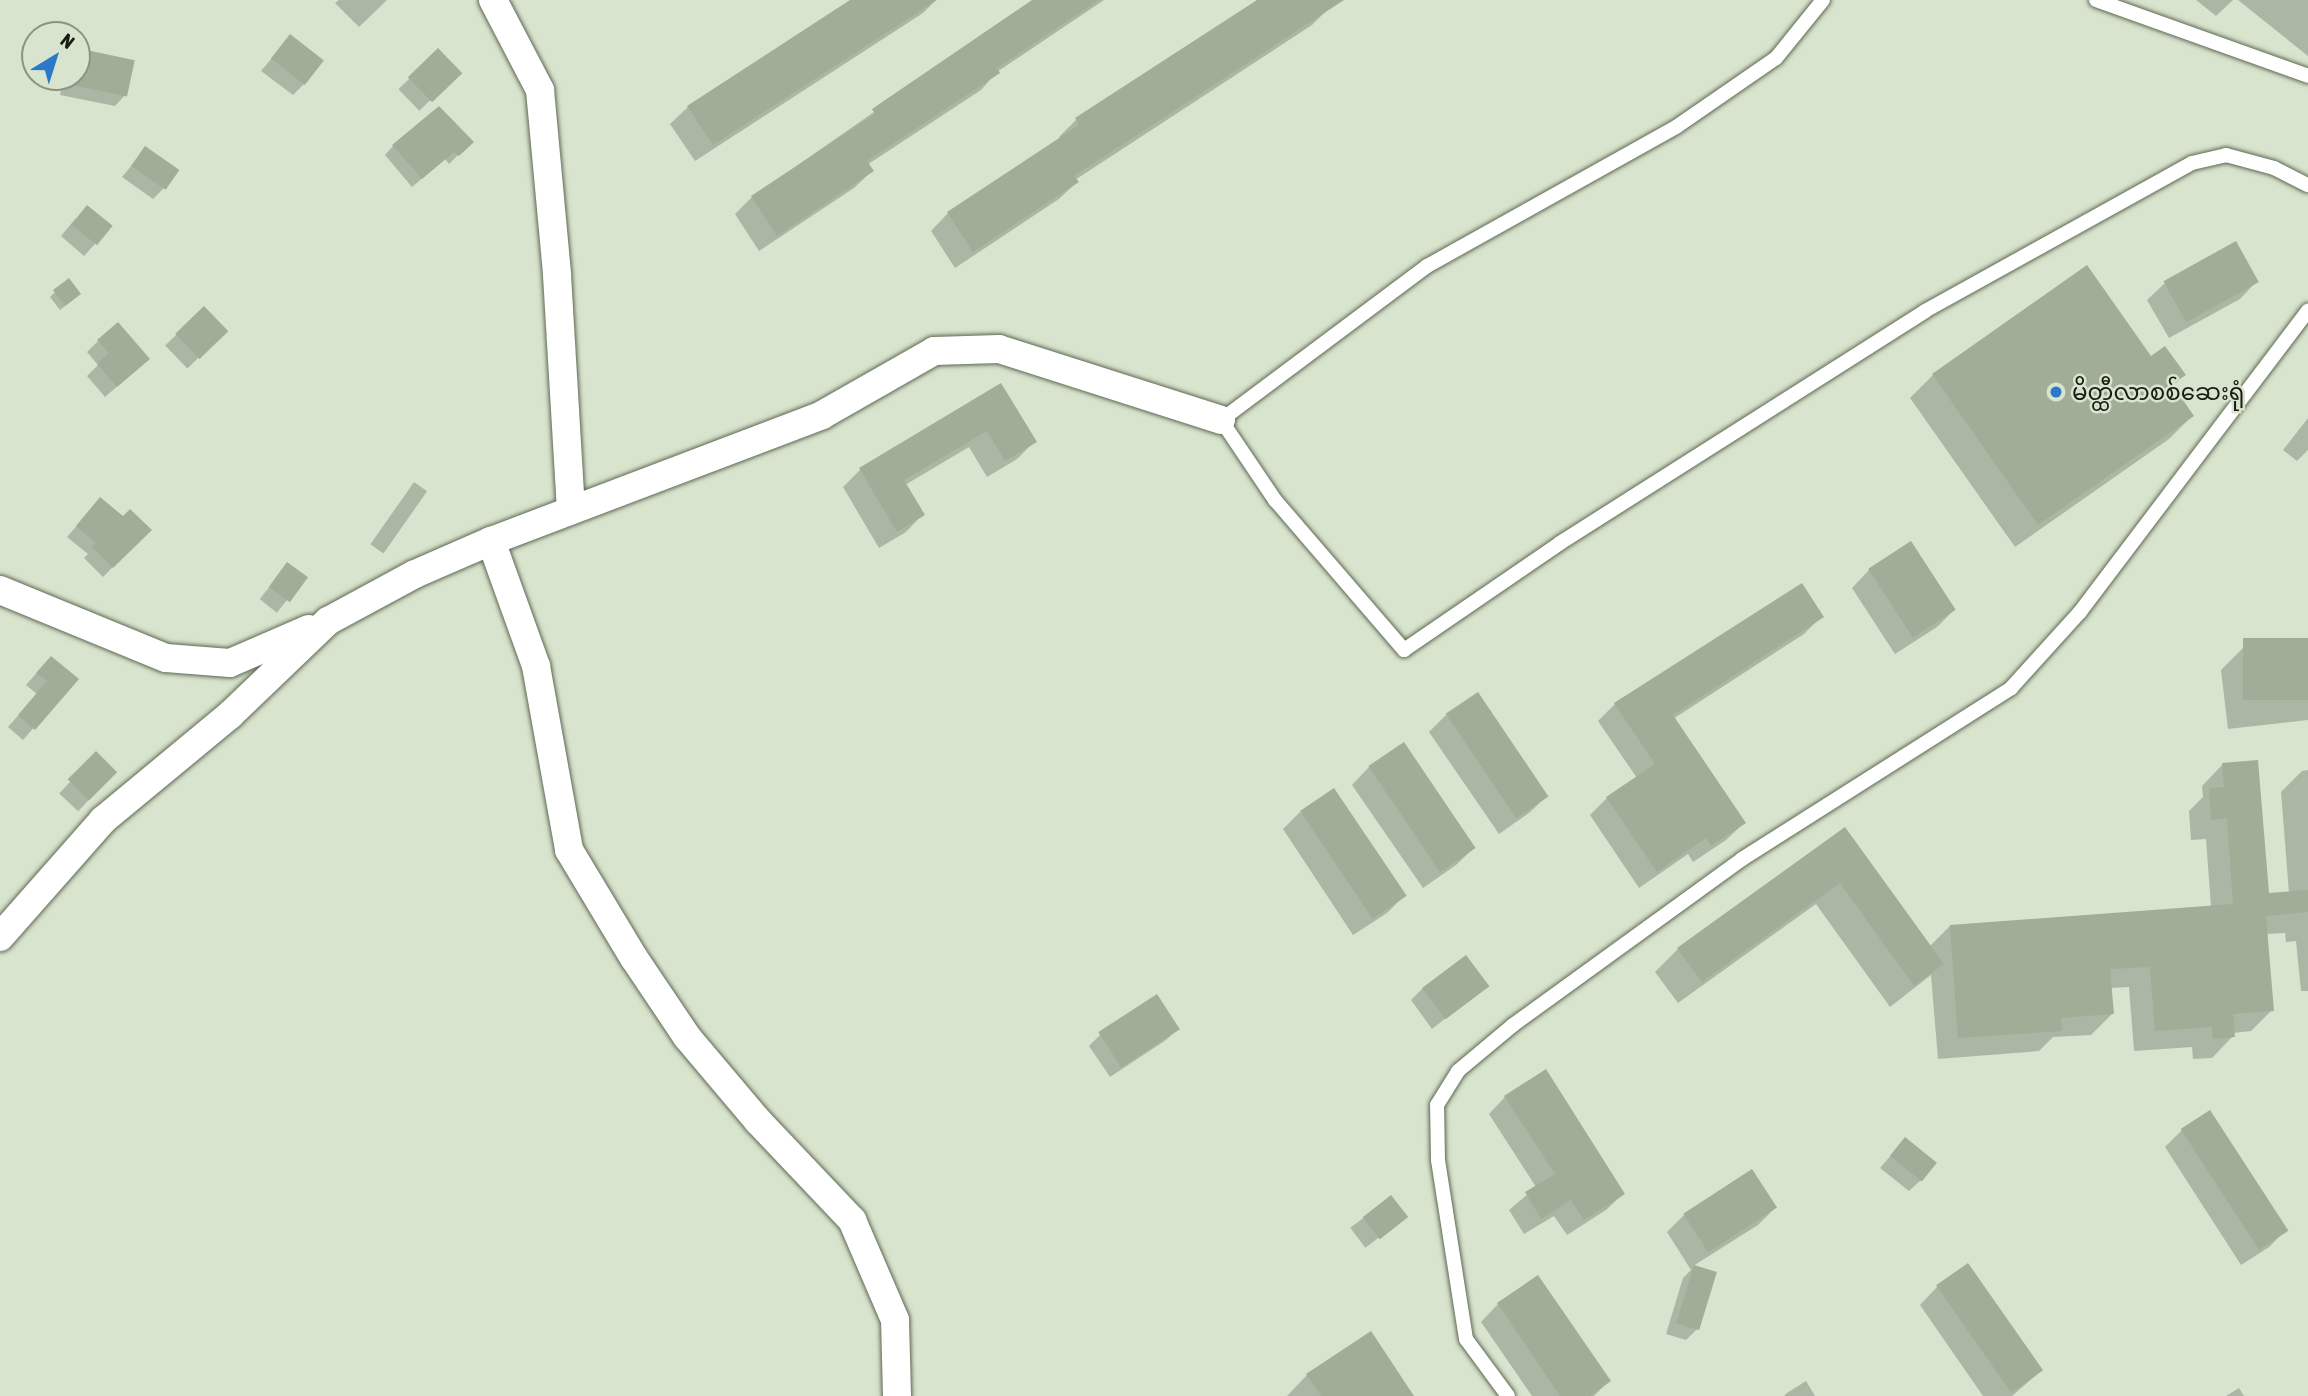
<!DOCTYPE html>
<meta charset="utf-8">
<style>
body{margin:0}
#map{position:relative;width:2308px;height:1396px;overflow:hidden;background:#d8e4cd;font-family:"Asap Condensed","Noto Sans Myanmar",sans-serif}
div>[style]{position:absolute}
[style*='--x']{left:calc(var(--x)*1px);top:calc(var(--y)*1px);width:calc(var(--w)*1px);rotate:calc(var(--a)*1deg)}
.shadow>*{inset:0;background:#0003;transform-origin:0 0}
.building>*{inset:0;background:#a2ad97;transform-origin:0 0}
.roads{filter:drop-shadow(0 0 2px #5f6854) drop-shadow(0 0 2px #5f6854)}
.lane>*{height:14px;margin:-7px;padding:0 7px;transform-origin:7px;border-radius:7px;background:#fff}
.street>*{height:28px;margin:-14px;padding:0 14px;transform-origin:14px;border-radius:14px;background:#fff}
.dots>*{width:19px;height:19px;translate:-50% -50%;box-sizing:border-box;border:4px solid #d8e4cd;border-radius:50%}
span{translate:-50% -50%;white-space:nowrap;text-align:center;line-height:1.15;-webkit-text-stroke:5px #d8e4cd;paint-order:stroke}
.poi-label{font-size:23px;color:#181c13}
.left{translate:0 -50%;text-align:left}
.north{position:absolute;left:21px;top:21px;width:70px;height:70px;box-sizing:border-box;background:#d8e4cd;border:2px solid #8b9483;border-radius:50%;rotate:38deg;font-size:19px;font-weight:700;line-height:28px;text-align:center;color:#181c13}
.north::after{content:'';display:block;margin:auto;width:24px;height:32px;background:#2a7ac9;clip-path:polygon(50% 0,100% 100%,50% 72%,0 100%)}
</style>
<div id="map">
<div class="shadow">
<div style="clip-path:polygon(339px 0,387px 0,359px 27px,335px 3px)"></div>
<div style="clip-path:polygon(852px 0,936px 0,923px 13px,695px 161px,670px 124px,688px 107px)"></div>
<div style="clip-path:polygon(1035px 0,1104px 0,997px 72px,981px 90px,867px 165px,872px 171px,854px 188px,759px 251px,735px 214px,752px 197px)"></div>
<div style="clip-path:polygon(1260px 0,1324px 0,1329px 8px,1312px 25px,1075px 180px,1077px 182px,1059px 199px,955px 268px,931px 231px,948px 213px,1061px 139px,1059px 137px,1076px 120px)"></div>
<div style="clip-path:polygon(2196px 0,2233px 0,2216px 16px)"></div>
<div style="clip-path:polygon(2238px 0,2308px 0,2308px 56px)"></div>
<div style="clip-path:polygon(290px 37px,304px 84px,293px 95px,261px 71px)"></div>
<div style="left:438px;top:51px;width:30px;height:55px;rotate:46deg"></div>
<div style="clip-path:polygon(63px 77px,77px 77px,126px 94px,115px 106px,60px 95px)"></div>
<div style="clip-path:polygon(471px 142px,449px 164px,445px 159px,412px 187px,385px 155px,393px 146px)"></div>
<div style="clip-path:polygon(145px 149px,164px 188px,153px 199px,122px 177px)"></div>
<div style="clip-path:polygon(76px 218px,95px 244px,84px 256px,61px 236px)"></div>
<div style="clip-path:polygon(2257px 281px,2240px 299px,2169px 338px,2147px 300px,2165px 283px)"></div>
<div style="clip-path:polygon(55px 292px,74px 299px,60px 310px,50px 297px)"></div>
<div style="left:204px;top:308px;width:32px;height:54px;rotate:46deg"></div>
<div style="clip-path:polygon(98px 341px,136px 370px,105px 397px,87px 376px,98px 365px,87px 352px)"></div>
<div style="clip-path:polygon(2150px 358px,2184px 375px,2172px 387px,2192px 416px,2169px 439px,2015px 547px,1910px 398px,1933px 375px)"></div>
<div style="clip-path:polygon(1001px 386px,1034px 442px,1017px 459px,987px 477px,969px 447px,905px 485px,923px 514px,906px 532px,879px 548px,843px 487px,860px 470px)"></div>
<div style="clip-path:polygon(2308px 418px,2308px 450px,2297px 461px,2283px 450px)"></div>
<div style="left:414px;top:482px;width:16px;height:76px;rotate:35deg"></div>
<div style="clip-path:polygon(91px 509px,149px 530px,103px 577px,84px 558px,88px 554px,67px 537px)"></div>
<div style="clip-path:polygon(1910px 543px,1954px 610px,1937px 627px,1895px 654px,1852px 588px,1869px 570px)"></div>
<div style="left:288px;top:564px;width:22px;height:45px;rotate:39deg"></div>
<div style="clip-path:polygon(1821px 617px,1804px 634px,1673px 719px,1744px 823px,1726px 840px,1693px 862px,1688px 854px,1639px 888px,1590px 815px,1607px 798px,1637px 778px,1598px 721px,1615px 704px)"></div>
<div style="clip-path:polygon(2308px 640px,2308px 720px,2228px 729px,2221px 670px,2244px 647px)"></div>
<div style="clip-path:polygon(40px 669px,76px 679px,23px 740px,8px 727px,37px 694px,26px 685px)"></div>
<div style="clip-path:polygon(1446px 715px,1547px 796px,1529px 813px,1499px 834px,1429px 732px)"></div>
<div style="left:96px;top:754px;width:26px;height:54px;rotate:43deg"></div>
<div style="clip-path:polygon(2223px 764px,2267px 895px,2289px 893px,2281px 792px,2302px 771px,2308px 770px,2308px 991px,2301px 991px,2296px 941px,2286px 942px,2285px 933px,2266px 934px,2272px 1010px,2251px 1031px,2233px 1033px,2233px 1036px,2212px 1058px,2193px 1059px,2192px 1047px,2134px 1051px,2129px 987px,2110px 988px,2112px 1014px,2091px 1035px,2053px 1037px,2039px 1051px,1938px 1059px,1931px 975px,1890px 1007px,1816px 904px,1678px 1003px,1655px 972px,1678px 949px,1845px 830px,1929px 947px,1950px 926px,2211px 907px,2206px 839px,2191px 840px,2189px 811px,2203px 797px,2202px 786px)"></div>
<div style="clip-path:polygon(1369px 767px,1474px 848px,1456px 865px,1423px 888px,1352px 785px)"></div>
<div style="clip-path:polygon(1300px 812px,1404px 896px,1387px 913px,1353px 935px,1283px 829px)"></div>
<div style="clip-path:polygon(1487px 986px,1432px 1029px,1411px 1000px,1422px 989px)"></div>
<div style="clip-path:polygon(1178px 1029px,1166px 1040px,1110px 1077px,1089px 1046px,1100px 1035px)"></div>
<div style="clip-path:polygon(1505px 1097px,1623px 1194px,1606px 1210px,1567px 1235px,1554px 1216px,1524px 1234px,1509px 1210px,1536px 1187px,1489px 1114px)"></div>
<div style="clip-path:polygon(2182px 1130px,2286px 1230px,2269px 1247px,2241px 1265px,2165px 1147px)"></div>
<div style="clip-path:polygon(1905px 1139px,1921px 1180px,1909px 1191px,1880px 1168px)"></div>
<div style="clip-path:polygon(1751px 1171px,1775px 1208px,1758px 1225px,1693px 1266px,1715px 1274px,1697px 1329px,1686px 1340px,1666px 1334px,1683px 1278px,1691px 1270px,1667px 1232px,1684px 1215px)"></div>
<div style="left:1391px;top:1197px;width:25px;height:51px;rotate:53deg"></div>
<div style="clip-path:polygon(1968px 1266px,2041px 1371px,2012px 1396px,1983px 1396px,1920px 1305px,1937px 1287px)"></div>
<div style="clip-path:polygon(1498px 1304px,1609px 1381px,1594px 1396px,1532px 1396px,1481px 1322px)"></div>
<div style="clip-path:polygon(1307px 1375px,1412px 1396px,1287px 1396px)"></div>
<div style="clip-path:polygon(1806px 1381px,1815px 1396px,1784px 1396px,1787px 1393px)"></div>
<div style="clip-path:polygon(2239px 1388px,2244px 1396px,2226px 1396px)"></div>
</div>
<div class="building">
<div style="clip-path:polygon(850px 0,937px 0,713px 145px,687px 106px)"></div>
<div style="clip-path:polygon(1032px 0,1099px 0,997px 68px,1000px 73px,867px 161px,874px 171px,777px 236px,751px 196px,875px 114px,872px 109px)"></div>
<div style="clip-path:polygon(1257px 0,1344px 0,1074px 176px,1079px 182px,973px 252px,947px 212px,1079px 125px,1075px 118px)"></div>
<div style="left:290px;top:34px;width:43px;height:31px;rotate:38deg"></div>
<div style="left:77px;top:48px;width:59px;height:37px;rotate:12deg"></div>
<div style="left:438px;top:48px;width:35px;height:42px;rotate:46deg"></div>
<div style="clip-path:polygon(439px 106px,474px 142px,459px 156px,454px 152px,422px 179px,392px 145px)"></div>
<div style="left:145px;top:146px;width:42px;height:24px;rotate:35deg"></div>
<div style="left:87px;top:205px;width:33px;height:25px;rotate:39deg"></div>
<div style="left:2236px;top:241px;width:47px;height:83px;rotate:61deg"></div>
<div style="clip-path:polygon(2087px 265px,2151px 356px,2165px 346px,2186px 375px,2172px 384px,2194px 416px,2038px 525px,1932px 374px)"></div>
<div style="left:69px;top:278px;width:20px;height:20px;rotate:53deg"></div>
<div style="left:204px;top:306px;width:35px;height:40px;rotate:46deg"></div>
<div style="clip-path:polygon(118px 322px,150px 359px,117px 387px,97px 364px,109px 353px,97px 340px)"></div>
<div style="clip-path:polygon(1001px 383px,1037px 442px,1005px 461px,987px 431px,904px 480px,925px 515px,897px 532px,859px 468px)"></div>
<div style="clip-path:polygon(100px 497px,123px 516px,130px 509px,152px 530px,113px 568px,92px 547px,96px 543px,76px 526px)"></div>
<div style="left:1911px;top:541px;width:82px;height:51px;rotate:57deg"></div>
<div style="left:287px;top:562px;width:26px;height:31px;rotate:36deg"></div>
<div style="clip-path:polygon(1802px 583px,1824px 617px,1673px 715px,1746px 823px,1711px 846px,1706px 838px,1657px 872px,1606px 797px,1655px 764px,1614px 703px)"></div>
<div style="left:2308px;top:638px;width:62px;height:65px;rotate:90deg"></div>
<div style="clip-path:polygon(51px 656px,79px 679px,35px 730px,18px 715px,47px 681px,36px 673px)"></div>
<div style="left:1478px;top:692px;width:126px;height:39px;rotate:56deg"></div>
<div style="left:1404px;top:742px;width:128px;height:43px;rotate:56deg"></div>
<div style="left:96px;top:751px;width:30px;height:40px;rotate:45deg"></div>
<div style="clip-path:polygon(2258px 760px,2269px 893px,2308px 890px,2308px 912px,2266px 916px,2274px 1011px,2233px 1014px,2235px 1037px,2213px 1039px,2212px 1027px,2155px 1031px,2150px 967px,2110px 969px,2114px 1014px,2061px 1018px,2062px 1031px,1958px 1038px,1950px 925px,2233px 904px,2227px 818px,2211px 820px,2209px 788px,2224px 787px,2222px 763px)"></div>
<div style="left:1334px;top:788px;width:130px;height:41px;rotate:56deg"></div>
<div style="clip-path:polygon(1845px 827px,1944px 964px,1914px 986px,1840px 883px,1702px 982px,1677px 948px)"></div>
<div style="left:1466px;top:955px;width:39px;height:55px;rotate:53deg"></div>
<div style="left:1157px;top:994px;width:42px;height:70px;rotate:57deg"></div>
<div style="clip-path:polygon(1546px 1069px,1625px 1194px,1584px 1220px,1571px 1200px,1541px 1219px,1525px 1192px,1555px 1174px,1504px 1096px)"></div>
<div style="left:2210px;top:1110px;width:144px;height:35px;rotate:57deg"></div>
<div style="left:1905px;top:1137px;width:41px;height:24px;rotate:39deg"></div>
<div style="left:1752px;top:1169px;width:46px;height:82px;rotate:57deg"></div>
<div style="left:1391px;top:1195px;width:28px;height:36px;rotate:52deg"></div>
<div style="left:1968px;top:1263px;width:131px;height:39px;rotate:55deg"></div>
<div style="left:1694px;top:1265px;width:24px;height:61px;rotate:17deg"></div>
<div style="clip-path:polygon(1538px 1275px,1611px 1381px,1590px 1396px,1560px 1396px,1497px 1303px)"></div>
<div style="clip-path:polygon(1371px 1331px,1414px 1396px,1321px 1396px,1306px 1374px)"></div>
</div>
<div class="roads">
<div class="lane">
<div style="--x:1823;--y:0;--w:75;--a:129"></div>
<div style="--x:1776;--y:58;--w:121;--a:145.4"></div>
<div style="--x:1676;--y:127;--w:285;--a:150.8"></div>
<div style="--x:1427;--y:266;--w:257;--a:143.2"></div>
<div style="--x:1221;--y:420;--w:97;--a:56"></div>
<div style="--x:1275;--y:500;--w:198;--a:49.3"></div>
<div style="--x:1404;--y:650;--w:189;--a:-34.4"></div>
<div style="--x:1560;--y:543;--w:432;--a:-32.4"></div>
<div style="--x:1925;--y:311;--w:305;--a:-29"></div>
<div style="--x:2192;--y:163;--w:35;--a:-13"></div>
<div style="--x:2226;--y:155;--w:50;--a:15.2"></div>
<div style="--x:2274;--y:168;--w:38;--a:27"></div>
<div style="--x:2096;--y:0;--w:225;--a:19.7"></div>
<div style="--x:1508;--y:1396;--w:71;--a:-126.4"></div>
<div style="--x:1466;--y:1339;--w:181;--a:-98.9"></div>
<div style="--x:1438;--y:1160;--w:55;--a:-91"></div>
<div style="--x:1437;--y:1105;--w:40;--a:-58"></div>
<div style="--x:1458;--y:1071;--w:72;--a:-39.9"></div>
<div style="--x:1513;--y:1025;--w:283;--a:-35.9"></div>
<div style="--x:1742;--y:859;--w:319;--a:-32.4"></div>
<div style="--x:2011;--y:688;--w:103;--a:-47.8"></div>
<div style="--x:2080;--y:612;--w:378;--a:-52.9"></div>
</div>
<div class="street">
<div style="--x:493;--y:0;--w:102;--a:62.4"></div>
<div style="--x:540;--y:90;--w:186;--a:84.7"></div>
<div style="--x:557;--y:275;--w:233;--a:86.6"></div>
<div style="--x:491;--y:541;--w:133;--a:70.2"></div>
<div style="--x:536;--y:666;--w:187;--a:79.8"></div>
<div style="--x:569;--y:850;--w:126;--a:59"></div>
<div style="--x:634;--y:958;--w:95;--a:56.1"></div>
<div style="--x:687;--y:1037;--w:110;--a:49.8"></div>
<div style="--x:758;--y:1121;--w:137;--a:46.5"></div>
<div style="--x:852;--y:1220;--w:109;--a:66.7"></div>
<div style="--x:895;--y:1320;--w:76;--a:88.5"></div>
<div style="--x:0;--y:590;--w:179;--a:22.3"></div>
<div style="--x:166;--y:658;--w:64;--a:4.5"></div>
<div style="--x:230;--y:663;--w:86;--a:-23.3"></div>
<div style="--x:0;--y:937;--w:156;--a:-48.6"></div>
<div style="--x:103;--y:820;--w:165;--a:-39.6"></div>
<div style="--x:230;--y:715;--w:136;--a:-43.8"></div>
<div style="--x:328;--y:621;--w:99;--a:-28.4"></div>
<div style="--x:415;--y:574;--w:83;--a:-23.5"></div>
<div style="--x:491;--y:541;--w:354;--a:-20.8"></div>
<div style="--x:822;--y:415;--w:129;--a:-29.7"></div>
<div style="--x:934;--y:351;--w:65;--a:-1.8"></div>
<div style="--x:999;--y:349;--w:233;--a:17.7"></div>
</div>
</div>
<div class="dots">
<div style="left:2056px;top:392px;background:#2a7ac9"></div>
</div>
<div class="poi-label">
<span class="left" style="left:2072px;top:392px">မိတ္ထီလာစစ်ဆေးရုံ</span>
</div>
<div class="north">N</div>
</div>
